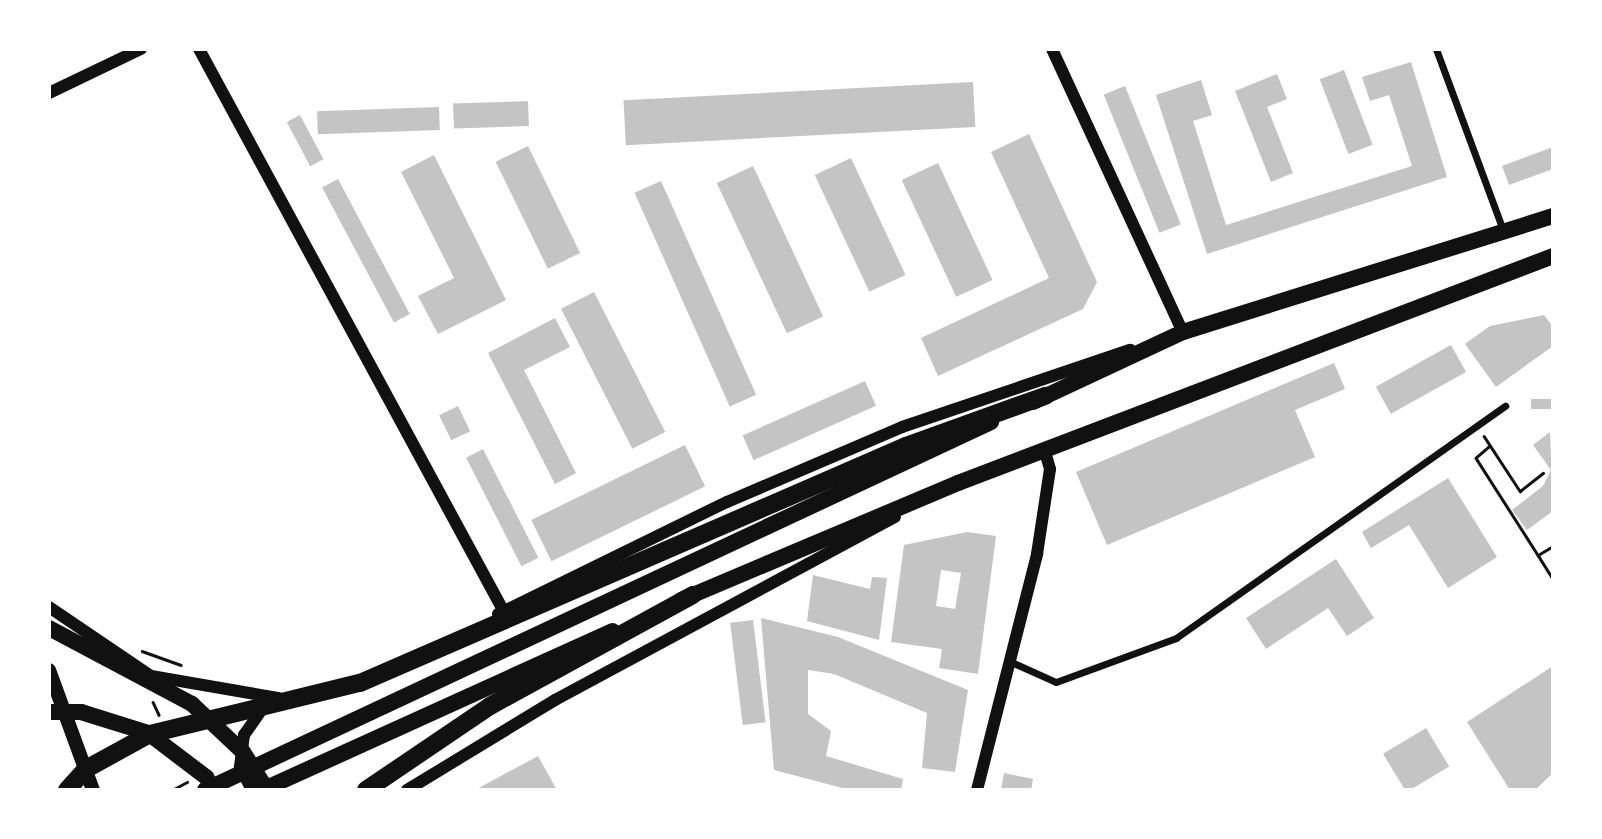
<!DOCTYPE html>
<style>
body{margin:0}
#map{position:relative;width:1602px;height:839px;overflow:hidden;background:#fff;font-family:"Asap Condensed",sans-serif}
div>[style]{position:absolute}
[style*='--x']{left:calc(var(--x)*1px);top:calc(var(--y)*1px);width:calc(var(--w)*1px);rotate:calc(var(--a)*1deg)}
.building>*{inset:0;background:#c4c4c4;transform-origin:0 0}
.path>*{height:2.5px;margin:-1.25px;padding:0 1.25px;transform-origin:1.25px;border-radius:1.25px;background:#111}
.minor>*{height:7px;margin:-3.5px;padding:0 3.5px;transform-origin:3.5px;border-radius:3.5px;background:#111}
.tertiary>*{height:12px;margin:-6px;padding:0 6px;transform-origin:6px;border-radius:6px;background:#111}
.secondary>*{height:14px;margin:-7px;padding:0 7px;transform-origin:7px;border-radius:7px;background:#111}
.primary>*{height:16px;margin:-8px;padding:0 8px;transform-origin:8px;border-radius:8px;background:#111}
.trunk>*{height:16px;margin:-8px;padding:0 8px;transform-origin:8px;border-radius:8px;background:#111}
.motorway>*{height:18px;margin:-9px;padding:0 9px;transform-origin:9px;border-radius:9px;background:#111}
span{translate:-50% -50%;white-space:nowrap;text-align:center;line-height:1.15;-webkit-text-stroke:7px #fff;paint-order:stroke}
.frame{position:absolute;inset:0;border:51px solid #fff;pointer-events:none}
</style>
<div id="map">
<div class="building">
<div style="clip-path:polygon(1411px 62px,1447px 177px,1207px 254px,1156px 95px,1201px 80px,1212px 115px,1193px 121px,1226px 225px,1412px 166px,1389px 95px,1370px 101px,1362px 77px)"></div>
<div style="left:1344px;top:70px;width:80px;height:26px;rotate:69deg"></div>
<div style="clip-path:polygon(1277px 74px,1287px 99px,1267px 107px,1293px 173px,1271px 182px,1235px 91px)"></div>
<div style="left:973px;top:82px;width:45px;height:350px;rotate:87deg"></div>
<div style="left:1125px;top:86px;width:149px;height:23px;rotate:68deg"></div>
<div style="left:528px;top:101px;width:25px;height:75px;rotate:88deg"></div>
<div style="left:439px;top:107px;width:23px;height:122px;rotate:88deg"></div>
<div style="left:300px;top:115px;width:50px;height:15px;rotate:62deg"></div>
<div style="clip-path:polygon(1029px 134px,1097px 282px,1083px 309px,938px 376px,921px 338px,1049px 278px,991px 152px)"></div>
<div style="left:528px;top:146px;width:119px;height:36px;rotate:64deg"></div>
<div style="clip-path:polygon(1553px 147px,1553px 169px,1509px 185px,1502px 166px)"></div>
<div style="clip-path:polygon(434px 155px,506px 300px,438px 334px,418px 296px,454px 278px,401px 172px)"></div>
<div style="left:851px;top:158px;width:129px;height:40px;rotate:65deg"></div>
<div style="left:938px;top:163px;width:129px;height:40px;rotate:65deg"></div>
<div style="left:753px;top:166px;width:166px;height:40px;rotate:65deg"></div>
<div style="left:338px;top:179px;width:153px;height:18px;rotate:62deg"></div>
<div style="left:661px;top:181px;width:234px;height:29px;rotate:66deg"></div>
<div style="left:594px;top:292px;width:157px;height:37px;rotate:63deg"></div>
<div style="clip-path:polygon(1544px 315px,1553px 327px,1553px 346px,1496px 387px,1465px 344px,1490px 326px)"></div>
<div style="clip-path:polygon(555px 318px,570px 347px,524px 370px,576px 473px,555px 484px,488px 353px)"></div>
<div style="left:1451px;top:345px;width:31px;height:86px;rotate:61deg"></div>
<div style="clip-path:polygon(1334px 363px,1345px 389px,1295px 410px,1315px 457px,1107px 545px,1076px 472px)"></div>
<div style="left:865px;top:381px;width:27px;height:134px;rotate:66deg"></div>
<div style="left:1553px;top:399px;width:10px;height:22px;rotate:90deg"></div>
<div style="left:458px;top:406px;width:28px;height:21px;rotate:64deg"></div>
<div style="clip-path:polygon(1550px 432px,1553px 511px,1527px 530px,1512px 510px,1543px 486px,1551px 470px,1533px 445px)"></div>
<div style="left:685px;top:445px;width:46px;height:171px;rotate:64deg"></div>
<div style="left:483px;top:449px;width:122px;height:19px;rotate:63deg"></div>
<div style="clip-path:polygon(1448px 478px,1497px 557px,1448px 588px,1409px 525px,1371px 548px,1362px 532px)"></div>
<div style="clip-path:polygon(evenodd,967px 532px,996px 536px,978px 674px,939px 668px,942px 649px,891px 642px,904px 545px,967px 532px,941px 570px,961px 573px,955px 609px,936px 606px,941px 570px)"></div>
<div style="clip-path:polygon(1336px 559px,1374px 618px,1347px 636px,1328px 608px,1266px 649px,1246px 618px)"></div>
<div style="clip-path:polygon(813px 575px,870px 589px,872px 577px,887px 578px,879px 640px,807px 621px)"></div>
<div style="clip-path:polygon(761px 618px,838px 637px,968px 690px,955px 772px,922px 768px,927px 713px,834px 674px,808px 670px,808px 714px,831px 731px,826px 756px,903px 779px,901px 790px,850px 790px,774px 770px)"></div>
<div style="left:753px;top:620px;width:103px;height:23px;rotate:83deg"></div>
<div style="clip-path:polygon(1553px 666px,1553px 773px,1535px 790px,1510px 790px,1467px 722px)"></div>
<div style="left:1426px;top:728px;width:45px;height:50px;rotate:59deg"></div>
<div style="clip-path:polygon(538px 756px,557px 790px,475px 790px)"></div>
<div style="clip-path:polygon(1004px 773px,1033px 779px,1031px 790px,1001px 790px)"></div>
</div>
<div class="path">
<div style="--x:1484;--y:436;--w:66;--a:56.8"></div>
<div style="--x:1520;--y:491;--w:29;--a:-38"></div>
<div style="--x:1490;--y:446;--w:18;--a:139"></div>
<div style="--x:1476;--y:458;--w:115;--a:57.4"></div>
<div style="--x:1538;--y:555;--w:17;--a:-31"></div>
<div style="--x:1538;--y:555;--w:28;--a:58"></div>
<div style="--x:142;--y:651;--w:41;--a:19.7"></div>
<div style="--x:153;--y:702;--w:14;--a:65"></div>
<div style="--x:172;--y:790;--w:17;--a:-28"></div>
</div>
<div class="minor">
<div style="--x:1436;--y:49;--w:193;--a:69.7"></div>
<div style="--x:1009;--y:661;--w:51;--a:24.1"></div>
<div style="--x:1056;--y:682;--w:128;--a:-20.1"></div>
<div style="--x:1176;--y:638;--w:403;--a:-35.2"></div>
</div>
<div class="tertiary">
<div style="--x:199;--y:49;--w:640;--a:61.55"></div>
<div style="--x:1052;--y:49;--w:312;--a:65.2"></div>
<div style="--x:1183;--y:332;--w:6;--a:162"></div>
<div style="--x:49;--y:93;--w:102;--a:-25.6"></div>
<div style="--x:49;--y:607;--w:123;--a:34.1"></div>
<div style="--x:151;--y:676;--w:130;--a:9.8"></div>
<div style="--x:498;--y:614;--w:255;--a:-26.1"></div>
<div style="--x:727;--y:502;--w:190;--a:-23.2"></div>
<div style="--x:902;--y:427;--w:241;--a:-18.7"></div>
<div style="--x:252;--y:790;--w:26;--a:-118"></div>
<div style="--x:240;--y:767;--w:32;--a:-83"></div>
<div style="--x:244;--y:735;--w:38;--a:-55"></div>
<div style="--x:407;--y:790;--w:173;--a:-31.3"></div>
<div style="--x:555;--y:700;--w:386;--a:-28.3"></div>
<div style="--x:977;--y:790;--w:244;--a:-75.7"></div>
<div style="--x:1037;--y:554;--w:86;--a:-81.3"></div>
<div style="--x:1050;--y:469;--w:19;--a:-106"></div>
</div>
<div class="secondary">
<div style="--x:49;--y:670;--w:128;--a:69.9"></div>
</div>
<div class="primary">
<div style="--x:1183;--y:332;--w:388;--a:-17.4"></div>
<div style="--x:958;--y:483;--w:637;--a:-20.88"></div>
</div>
<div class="trunk">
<div style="--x:1033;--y:402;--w:166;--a:-25"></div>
<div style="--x:681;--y:600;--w:301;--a:-22.9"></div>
<div style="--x:49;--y:628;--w:162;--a:28"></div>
<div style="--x:192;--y:704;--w:70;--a:43.3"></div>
<div style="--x:243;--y:752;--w:45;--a:57.7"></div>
<div style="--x:49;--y:712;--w:32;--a:0"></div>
<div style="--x:81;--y:712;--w:70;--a:17.4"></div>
<div style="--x:148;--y:733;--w:73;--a:37.2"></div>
<div style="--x:206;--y:777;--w:15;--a:58"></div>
<div style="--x:205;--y:790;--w:868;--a:-25.09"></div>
<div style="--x:262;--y:790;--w:385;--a:-24.4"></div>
</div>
<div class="motorway">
<div style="--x:67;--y:790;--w:28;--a:-48"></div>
<div style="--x:86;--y:769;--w:73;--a:-28.7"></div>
<div style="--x:150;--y:734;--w:216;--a:-13.7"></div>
<div style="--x:360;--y:683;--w:595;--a:-23.46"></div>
<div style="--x:906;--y:446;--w:148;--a:-19.8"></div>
<div style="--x:366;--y:790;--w:150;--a:-34.1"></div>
<div style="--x:490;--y:706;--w:231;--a:-28.7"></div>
</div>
<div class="frame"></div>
</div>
